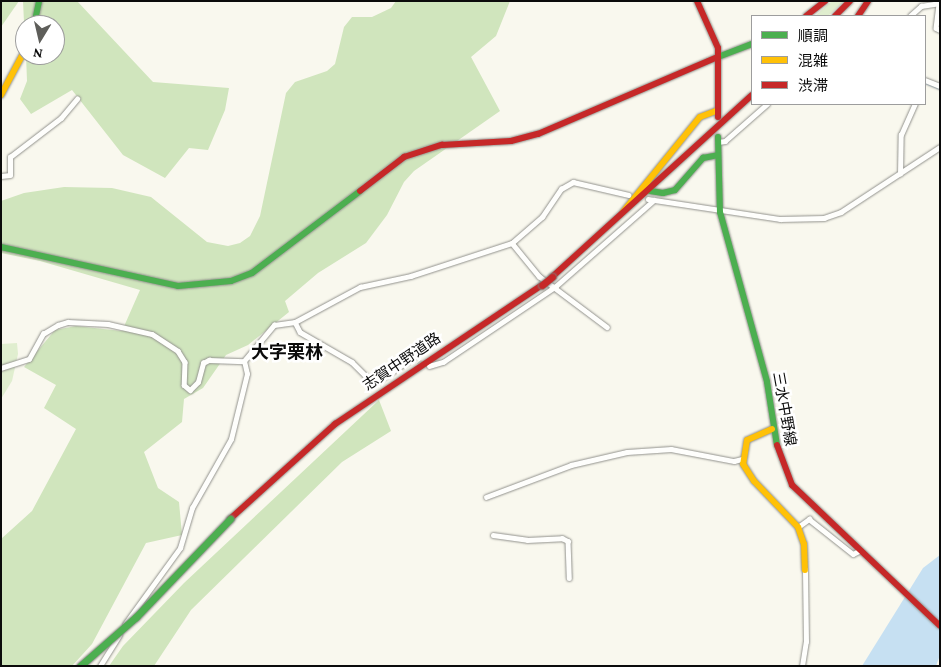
<!DOCTYPE html>
<meta charset="utf-8">
<style>
body{margin:0}
#map{position:relative;width:941px;height:667px;overflow:hidden;background:#f9f8ee;font-family:"Crimson Pro","Noto Sans JP",serif}
div>[style]{position:absolute}
[style*='--x']{left:calc(var(--x)*1px);top:calc(var(--y)*1px);width:calc(var(--w)*1px);rotate:calc(var(--a)*1deg)}
.green>*{inset:0;background:#e0eecf}
.forest>*{inset:0;background:#d0e5bd}
.water>*{inset:0;background:#c6e0f2}
.stream>*{height:2px;margin:-1px;padding:0 1px;transform-origin:1px;border-radius:1px;background:#c6e0f2}
.street-tunnel>*{height:4.5px;margin-top:-2.25px;transform-origin:0;background:repeating-linear-gradient(90deg,#d5d4cc 0 4.5px,transparent 0 6.5px)}
.roads{filter:drop-shadow(0 0 1px #92928d) drop-shadow(0 0 1px #92928d)}
.street>*{height:4.5px;margin:-2.25px;padding:0 2.25px;transform-origin:2.25px;border-radius:2.25px;background:#fefefc}
.fast>*{height:6px;margin:-3px;padding:0 3px;transform-origin:3px;border-radius:3px;background:#4caf50}
.slow>*{height:6px;margin:-3px;padding:0 3px;transform-origin:3px;border-radius:3px;background:#ffc107}
.jam>*{height:6px;margin:-3px;padding:0 3px;transform-origin:3px;border-radius:3px;background:#c62828}
.bridges{filter:drop-shadow(0 0 1px #7f7f7a) drop-shadow(0 0 1px #7f7f7a)}
.fast-bridge>*{height:7px;margin:-3.5px;padding:0 3.5px;transform-origin:3.5px;border-radius:3.5px;background:#4caf50}
.jam-bridge>*{height:7px;margin:-3.5px;padding:0 3.5px;transform-origin:3.5px;border-radius:3.5px;background:#c62828}
span{translate:-50% -50%;white-space:nowrap;text-align:center;line-height:1.15;-webkit-text-stroke:5px #fff;paint-order:stroke}
.street-label{font-size:15px;color:#0b0b0b}
.quarter-label{font-size:18px;color:#0b0b0b;font-weight:700}
.frame{position:absolute;inset:0;border:2px solid #0b0b0b;pointer-events:none}
.legend{position:absolute;left:751px;top:15px;width:175px;height:90px;box-sizing:border-box;background:#fff;border:1px solid #9d9d9d;margin:0;padding:6px 9px;list-style:none;font-size:15px;color:#0b0b0b}
.legend li{display:flex;align-items:center;gap:10px;height:25px}
.legend b{width:25px;border:1px solid #9d9d9d}
.north{position:absolute;left:15px;top:15px;width:50px;height:50px;box-sizing:border-box;background:#fff;border:1px solid #9d9d9d;border-radius:50%;rotate:189deg;font-size:14px;font-weight:700;line-height:20px;text-align:center;color:#0b0b0b}
.north::after{content:'';display:block;margin:auto;width:18px;height:22px;background:#5e5e5a;clip-path:polygon(50% 0,100% 100%,50% 72%,0 100%)}
</style>
<div id="map">
<div class="green">
<div style="clip-path:polygon(832px 1px,844px 1px,828px 16px,815px 16px)"></div>
<div style="clip-path:polygon(17px 343px,18px 354px,12px 381px,1px 399px,1px 344px)"></div>
</div>
<div class="forest">
<div style="clip-path:polygon(1px 1px,19px 1px,1px 27px)"></div>
<div style="clip-path:polygon(23px 1px,77px 1px,153px 82px,229px 88px,225px 110px,208px 150px,189px 148px,165px 178px,123px 155px,72px 90px,31px 114px,20px 99px,27px 81px,26px 55px,55px 55px,55px 25px,25px 25px,25px 44px)"></div>
<div style="clip-path:polygon(396px 1px,510px 1px,496px 36px,471px 57px,500px 111px,414px 171px,404px 182px,387px 215px,366px 243px,318px 273px,285px 301px,289px 312px,248px 345px,226px 355px,203px 388px,184px 399px,182px 422px,144px 452px,158px 488px,179px 502px,182px 535px,146px 543px,92px 644px,72px 666px,1px 666px,1px 539px,32px 511px,76px 429px,44px 408px,56px 385px,24px 367px,55px 330px,76px 326px,122px 331px,140px 290px,40px 261px,1px 253px,1px 201px,24px 193px,64px 187px,112px 188px,151px 197px,207px 242px,228px 246px,240px 243px,250px 236px,260px 216px,286px 93px,295px 82px,327px 71px,335px 64px,344px 27px,352px 17px,372px 17px,391px 8px)"></div>
<div style="clip-path:polygon(379px 400px,391px 431px,342px 462px,191px 610px,154px 666px,109px 666px,123px 646px,184px 583px)"></div>
</div>
<div class="water">
<div style="clip-path:polygon(940px 555px,940px 655px,936px 666px,862px 666px,923px 568px)"></div>
</div>
<div class="stream">
<div style="--x:925;--y:83;--w:16;--a:22"></div>
</div>
<div class="street-tunnel">
<div style="--x:413;--y:358;--w:14;--a:30"></div>
</div>
<div class="roads">
<div class="street">
<div style="--x:939;--y:4;--w:24;--a:97"></div>
<div style="--x:936;--y:28;--w:4;--a:27"></div>
<div style="--x:910;--y:16;--w:15;--a:-42"></div>
<div style="--x:921;--y:6;--w:19;--a:-9"></div>
<div style="--x:925;--y:80;--w:16;--a:22"></div>
<div style="--x:718;--y:142;--w:7;--a:-8"></div>
<div style="--x:725;--y:141;--w:56;--a:-41.4"></div>
<div style="--x:900;--y:174;--w:39;--a:-89"></div>
<div style="--x:901;--y:135;--w:34;--a:-66"></div>
<div style="--x:1;--y:176;--w:9;--a:-6"></div>
<div style="--x:10;--y:175;--w:18;--a:-90"></div>
<div style="--x:10;--y:157;--w:64;--a:-37.4"></div>
<div style="--x:61;--y:118;--w:25;--a:-50"></div>
<div style="--x:648;--y:199;--w:134;--a:8.6"></div>
<div style="--x:780;--y:219;--w:44;--a:-1.3"></div>
<div style="--x:824;--y:218;--w:18;--a:-19"></div>
<div style="--x:841;--y:212;--w:118;--a:-33.3"></div>
<div style="--x:512;--y:243;--w:43;--a:50.7"></div>
<div style="--x:539;--y:276;--w:85;--a:36.9"></div>
<div style="--x:295;--y:322;--w:11;--a:63"></div>
<div style="--x:300;--y:332;--w:60;--a:30"></div>
<div style="--x:352;--y:362;--w:25;--a:45"></div>
<div style="--x:370;--y:380;--w:6;--a:18"></div>
<div style="--x:376;--y:382;--w:44;--a:-33"></div>
<div style="--x:429;--y:366;--w:15;--a:-16"></div>
<div style="--x:443;--y:362;--w:136;--a:-33.9"></div>
<div style="--x:556;--y:286;--w:130;--a:-41.3"></div>
<div style="--x:1;--y:368;--w:29;--a:-18"></div>
<div style="--x:29;--y:359;--w:29;--a:-61"></div>
<div style="--x:43;--y:334;--w:17;--a:-31"></div>
<div style="--x:58;--y:325;--w:10;--a:-17"></div>
<div style="--x:68;--y:322;--w:40;--a:2.9"></div>
<div style="--x:108;--y:324;--w:45;--a:12.8"></div>
<div style="--x:152;--y:334;--w:31;--a:33"></div>
<div style="--x:178;--y:351;--w:13;--a:58"></div>
<div style="--x:185;--y:362;--w:23;--a:92"></div>
<div style="--x:184;--y:385;--w:8;--a:40"></div>
<div style="--x:190;--y:390;--w:11;--a:-45"></div>
<div style="--x:198;--y:382;--w:20;--a:-75"></div>
<div style="--x:203;--y:363;--w:7;--a:-27"></div>
<div style="--x:209;--y:360;--w:35;--a:2"></div>
<div style="--x:244;--y:361;--w:47;--a:-50.2"></div>
<div style="--x:274;--y:325;--w:21;--a:-8"></div>
<div style="--x:295;--y:322;--w:74;--a:-28.3"></div>
<div style="--x:360;--y:287;--w:52;--a:-12.2"></div>
<div style="--x:411;--y:276;--w:106;--a:-18.1"></div>
<div style="--x:512;--y:243;--w:40;--a:-41"></div>
<div style="--x:542;--y:217;--w:34;--a:-56"></div>
<div style="--x:561;--y:189;--w:14;--a:-30"></div>
<div style="--x:573;--y:182;--w:57;--a:13.1"></div>
<div style="--x:486;--y:497;--w:91;--a:-20.6"></div>
<div style="--x:571;--y:465;--w:57;--a:-13.1"></div>
<div style="--x:627;--y:452;--w:44;--a:-3.9"></div>
<div style="--x:671;--y:449;--w:64;--a:10.8"></div>
<div style="--x:734;--y:461;--w:8;--a:-14"></div>
<div style="--x:798;--y:527;--w:14;--a:-36"></div>
<div style="--x:809;--y:519;--w:56;--a:38.5"></div>
<div style="--x:853;--y:554;--w:7;--a:-27"></div>
<div style="--x:493;--y:535;--w:34;--a:8"></div>
<div style="--x:527;--y:540;--w:35;--a:-3"></div>
<div style="--x:562;--y:538;--w:7;--a:27"></div>
<div style="--x:568;--y:541;--w:37;--a:88"></div>
<div style="--x:125;--y:624;--w:94;--a:-54.1"></div>
<div style="--x:180;--y:548;--w:42;--a:-73.3"></div>
<div style="--x:192;--y:508;--w:79;--a:-60.5"></div>
<div style="--x:231;--y:439;--w:67;--a:-76.2"></div>
<div style="--x:247;--y:374;--w:13;--a:-103"></div>
<div style="--x:100;--y:666;--w:36;--a:-58"></div>
<div style="--x:802;--y:666;--w:24;--a:-81"></div>
<div style="--x:806;--y:642;--w:72;--a:-90.8"></div>
</div>
<div class="fast">
<div style="--x:34;--y:25;--w:25;--a:-78"></div>
<div style="--x:718;--y:57;--w:36;--a:-21"></div>
<div style="--x:718;--y:137;--w:75;--a:88.5"></div>
<div style="--x:720;--y:212;--w:176;--a:74.5"></div>
<div style="--x:767;--y:382;--w:64;--a:81"></div>
<div style="--x:650;--y:191;--w:13;--a:9"></div>
<div style="--x:663;--y:193;--w:12;--a:-14"></div>
<div style="--x:675;--y:190;--w:43;--a:-48.8"></div>
<div style="--x:703;--y:158;--w:15;--a:-11"></div>
<div style="--x:1;--y:247;--w:181;--a:12.4"></div>
<div style="--x:178;--y:286;--w:53;--a:-5.4"></div>
<div style="--x:231;--y:281;--w:22;--a:-21"></div>
<div style="--x:252;--y:273;--w:136;--a:-37.2"></div>
</div>
<div class="slow">
<div style="--x:1;--y:95;--w:51;--a:-61.9"></div>
<div style="--x:623;--y:212;--w:122;--a:-51"></div>
<div style="--x:700;--y:117;--w:19;--a:-21"></div>
<div style="--x:772;--y:429;--w:27;--a:156"></div>
<div style="--x:747;--y:440;--w:24;--a:99"></div>
<div style="--x:743;--y:464;--w:20;--a:57"></div>
<div style="--x:754;--y:481;--w:64;--a:46.3"></div>
<div style="--x:798;--y:527;--w:18;--a:71"></div>
<div style="--x:804;--y:544;--w:26;--a:88"></div>
</div>
<div class="jam">
<div style="--x:697;--y:1;--w:51;--a:65.9"></div>
<div style="--x:718;--y:48;--w:69;--a:90"></div>
<div style="--x:806;--y:16;--w:24;--a:-38"></div>
<div style="--x:835;--y:16;--w:21;--a:-45"></div>
<div style="--x:858;--y:16;--w:18;--a:-56"></div>
<div style="--x:360;--y:191;--w:56;--a:-37.7"></div>
<div style="--x:404;--y:157;--w:40;--a:-18"></div>
<div style="--x:442;--y:145;--w:69;--a:-3.3"></div>
<div style="--x:511;--y:141;--w:28;--a:-15"></div>
<div style="--x:538;--y:134;--w:196;--a:-23.2"></div>
<div style="--x:552;--y:277;--w:270;--a:-42.3"></div>
<div style="--x:777;--y:445;--w:43;--a:69.4"></div>
<div style="--x:792;--y:485;--w:204;--a:43.6"></div>
<div style="--x:230;--y:519;--w:142;--a:-42.1"></div>
<div style="--x:335;--y:424;--w:249;--a:-33.9"></div>
</div>
</div>
<div class="bridges">
<div class="fast-bridge">
<div style="--x:80;--y:666;--w:74;--a:-41.2"></div>
<div style="--x:136;--y:617;--w:136;--a:-46.2"></div>
</div>
<div class="jam-bridge">
<div style="--x:542;--y:285;--w:13;--a:-39"></div>
</div>
</div>
<div class="street-label">
<span style="left:402px;top:362px;rotate:-34deg">志賀中野道路</span>
<span style="left:784px;top:409px;rotate:80deg">三水中野線</span>
</div>
<div class="quarter-label">
<span style="left:287px;top:352px">大字栗林</span>
</div>
<div class="frame"></div>
<ul class="legend">
<li><b style="height:6px;background:#4caf50"></b>順調</li>
<li><b style="height:6px;background:#ffc107"></b>混雑</li>
<li><b style="height:6px;background:#c62828"></b>渋滞</li>
</ul>
<div class="north">N</div>
</div>
